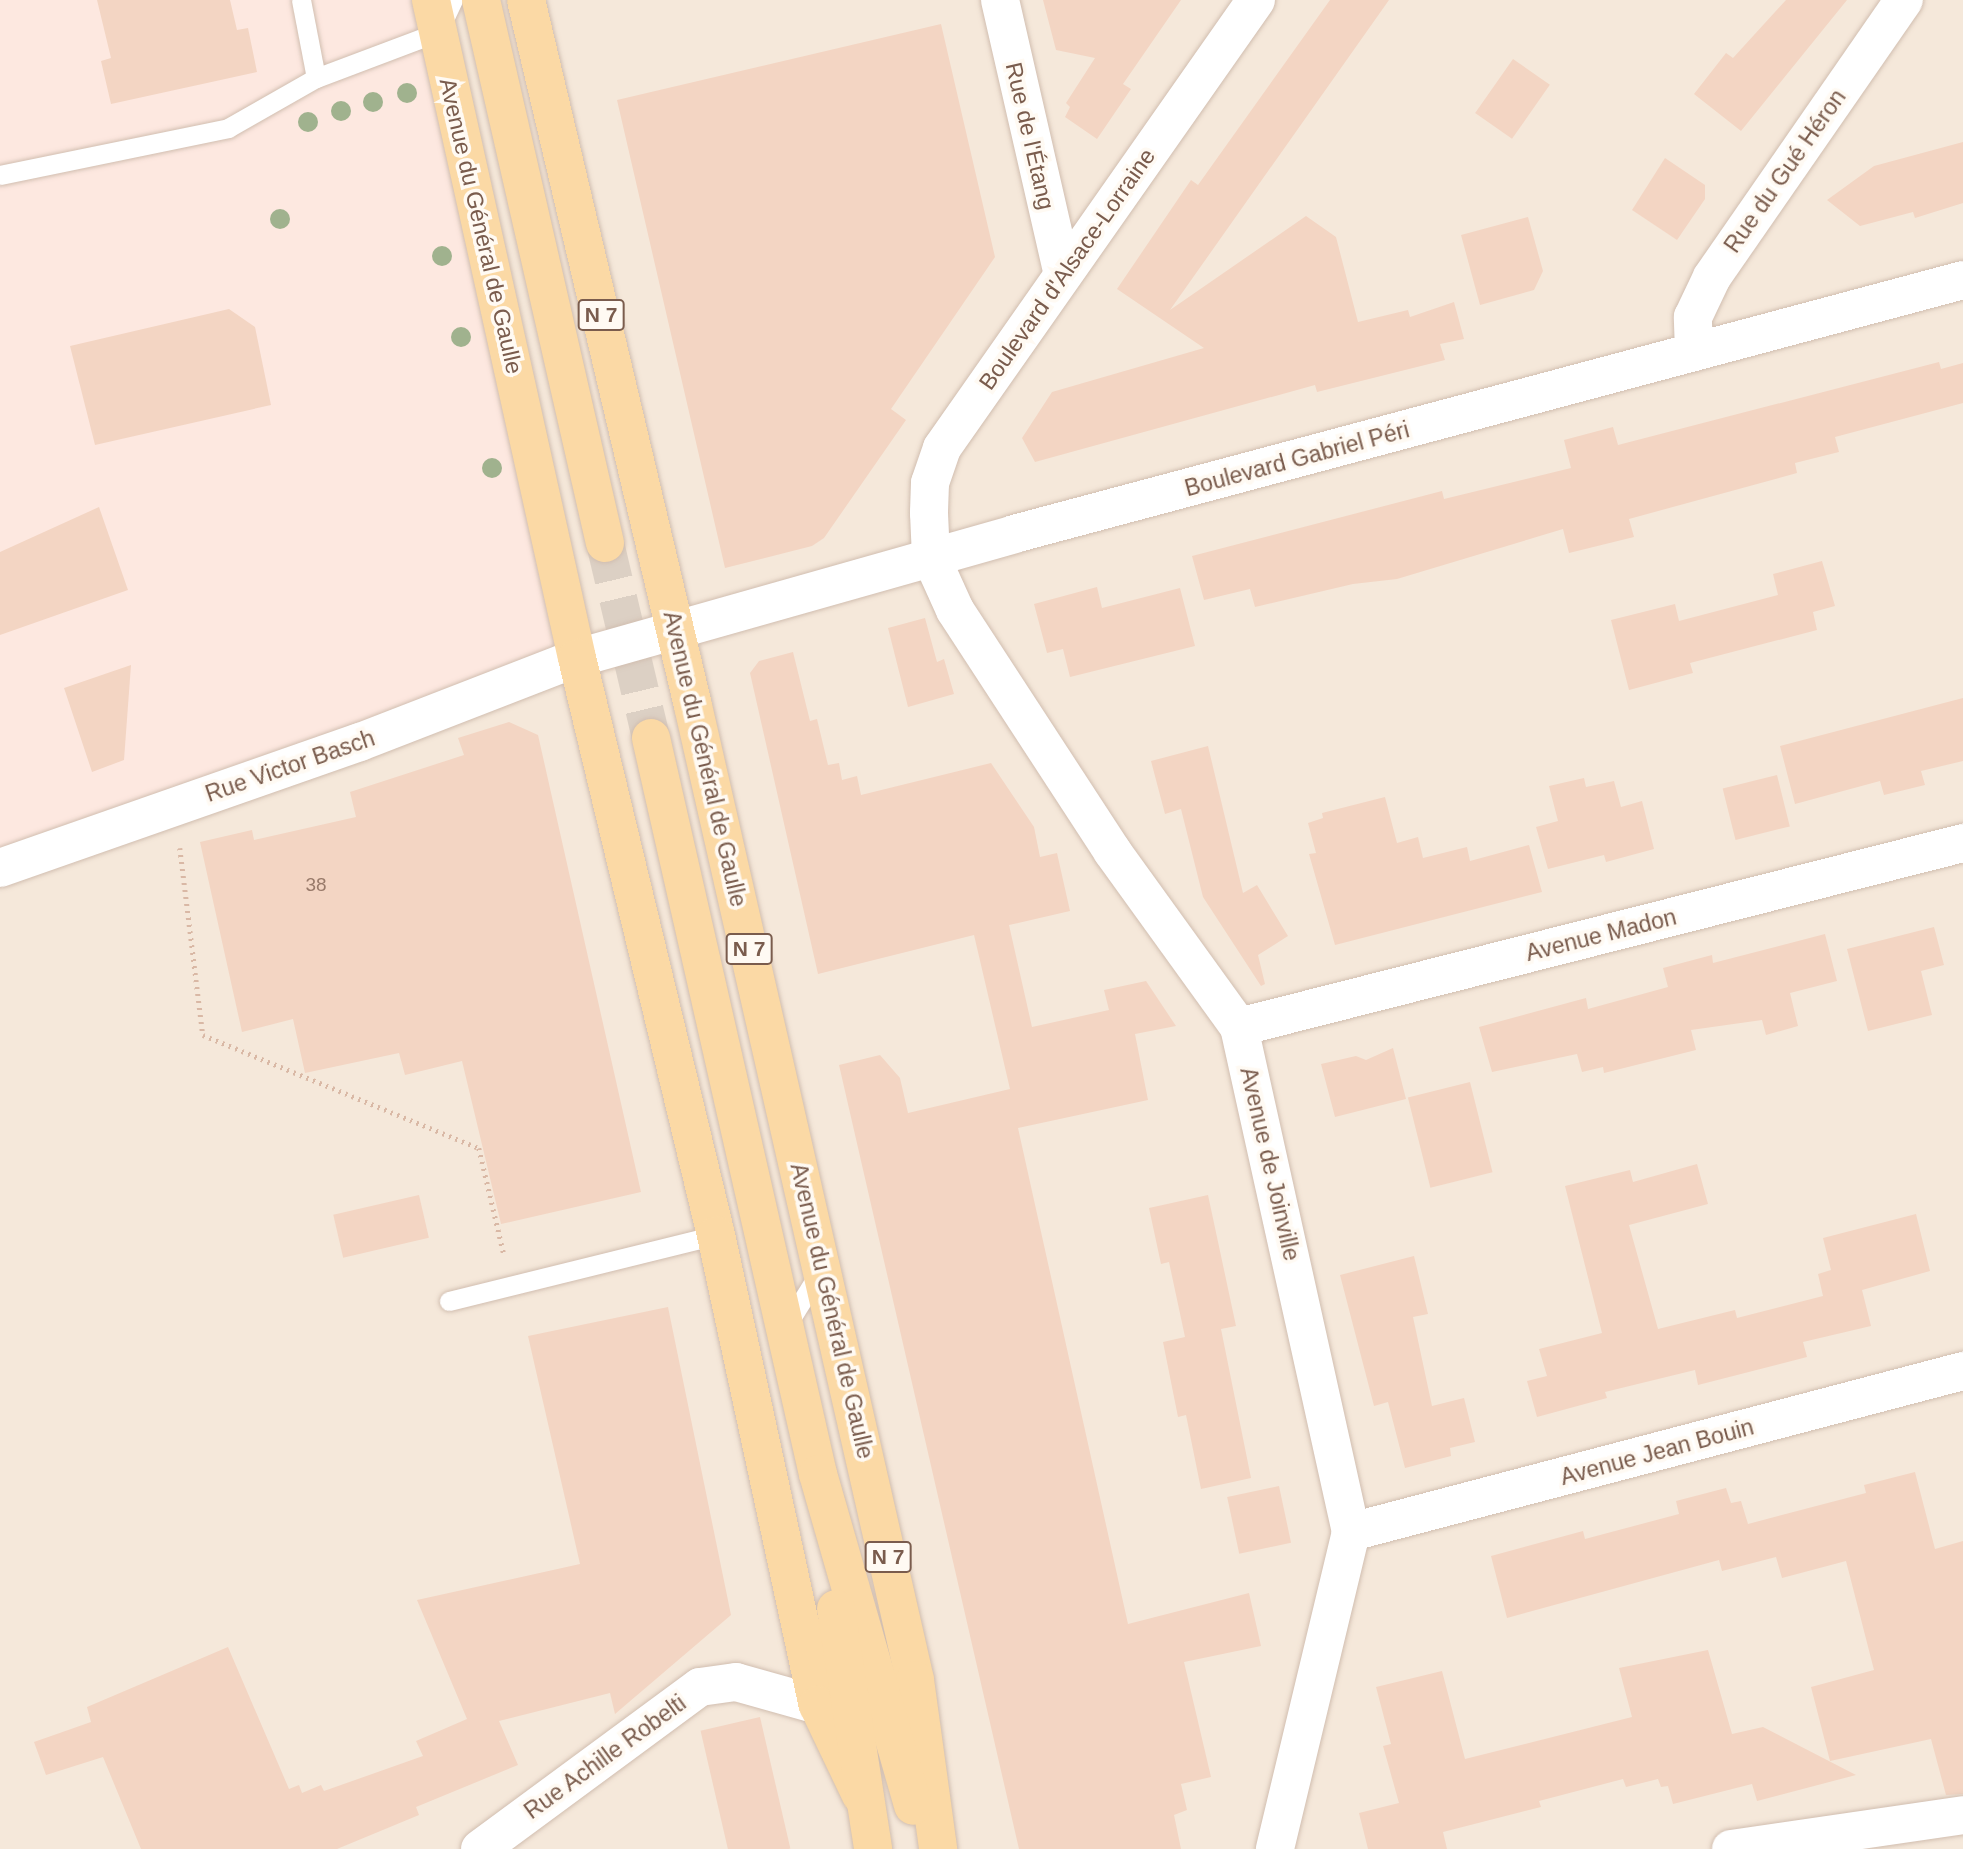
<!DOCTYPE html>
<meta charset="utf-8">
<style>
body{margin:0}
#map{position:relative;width:1963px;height:1849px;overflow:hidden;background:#fdf6ec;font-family:Arial,sans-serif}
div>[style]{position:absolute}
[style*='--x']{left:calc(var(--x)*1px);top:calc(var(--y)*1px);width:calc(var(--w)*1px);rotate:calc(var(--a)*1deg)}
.residential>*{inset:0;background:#f5e8da;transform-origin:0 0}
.commercial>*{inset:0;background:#fde8e0}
.building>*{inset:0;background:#f3d5c3;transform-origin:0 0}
.primary-tunnel>*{height:38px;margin-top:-19px;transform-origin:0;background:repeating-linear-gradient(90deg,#dcd0c4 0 38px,transparent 0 57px)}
.path>*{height:4.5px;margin-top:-2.25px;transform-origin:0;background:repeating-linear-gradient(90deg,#d9b8a5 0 2px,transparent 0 7px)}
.roads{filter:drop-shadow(0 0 2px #d1beb0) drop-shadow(0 0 2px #d1beb0)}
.service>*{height:19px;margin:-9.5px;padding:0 9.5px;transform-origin:9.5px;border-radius:9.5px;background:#fff}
.minor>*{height:38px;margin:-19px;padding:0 19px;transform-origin:19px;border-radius:19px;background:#fff}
.secondary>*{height:38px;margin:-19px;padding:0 19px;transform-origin:19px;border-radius:19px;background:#fff}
.primary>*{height:38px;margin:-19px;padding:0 19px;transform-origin:19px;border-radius:19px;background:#fbd9a5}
.trees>*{width:20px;height:20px;margin:-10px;border-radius:50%;background:#a0b28e}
span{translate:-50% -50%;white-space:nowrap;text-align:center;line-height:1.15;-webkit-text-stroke:7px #fffaf3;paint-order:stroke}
.number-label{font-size:19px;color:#987a6a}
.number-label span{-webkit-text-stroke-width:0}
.shield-label span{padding:2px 5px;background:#fffaf3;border:2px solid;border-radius:5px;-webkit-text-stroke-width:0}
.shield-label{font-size:21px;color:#7a5c4d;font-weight:700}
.street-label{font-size:23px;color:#7a5c4d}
</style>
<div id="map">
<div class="residential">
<div style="left:0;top:0;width:1963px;height:1849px"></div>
</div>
<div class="commercial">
<div style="clip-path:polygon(0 0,431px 0,577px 658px,0 868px)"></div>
</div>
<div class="building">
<div style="clip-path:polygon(97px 0,230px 0,237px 30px,248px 28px,257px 72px,111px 104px,101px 61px,111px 58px)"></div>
<div style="clip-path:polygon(1043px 0,1181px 0,1123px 84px,1131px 89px,1097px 139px,1065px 117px,1070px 107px,1066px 103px,1095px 58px,1056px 50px)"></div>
<div style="clip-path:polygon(1330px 0,1389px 0,1170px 310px,1306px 216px,1336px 237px,1358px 322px,1408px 310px,1410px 317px,1454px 302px,1464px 339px,1440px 344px,1445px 360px,1317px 392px,1315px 385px,1035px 462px,1022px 438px,1052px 392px,1204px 348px,1117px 289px,1191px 180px,1198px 185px)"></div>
<div style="clip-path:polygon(1786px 0,1847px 0,1741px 131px,1694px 94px,1726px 53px,1733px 58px)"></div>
<div style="clip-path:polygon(941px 24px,995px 257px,891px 409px,906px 420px,824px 538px,812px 546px,725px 568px,617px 100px)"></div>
<div style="left:1513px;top:59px;width:45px;height:66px;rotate:35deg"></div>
<div style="clip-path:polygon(1963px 142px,1963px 203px,1915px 218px,1913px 212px,1860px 226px,1827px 200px,1874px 166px)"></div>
<div style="clip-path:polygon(1665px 158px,1705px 185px,1705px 199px,1677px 240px,1632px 210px)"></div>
<div style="clip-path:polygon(1528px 217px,1543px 271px,1534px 290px,1480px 305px,1461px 235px)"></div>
<div style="clip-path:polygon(229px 309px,255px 327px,271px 405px,95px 445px,70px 346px)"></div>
<div style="clip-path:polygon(1939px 362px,1941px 369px,1963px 363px,1963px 403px,1835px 437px,1839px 452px,1795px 463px,1797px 473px,1629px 519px,1634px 537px,1569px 553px,1563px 529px,1397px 579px,1353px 584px,1255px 607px,1250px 589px,1204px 600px,1192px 556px,1442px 491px,1444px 499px,1571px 468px,1564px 440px,1613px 427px,1618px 445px)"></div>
<div style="clip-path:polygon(99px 507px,128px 590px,0 635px,0 552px)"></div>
<div style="clip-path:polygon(1822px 561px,1835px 606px,1813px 612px,1817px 630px,1690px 663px,1693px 673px,1629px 690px,1611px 620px,1675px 604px,1679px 621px,1778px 595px,1773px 574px)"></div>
<div style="clip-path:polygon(1097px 587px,1102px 608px,1180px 588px,1195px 646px,1070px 677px,1063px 649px,1047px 653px,1034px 604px)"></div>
<div style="clip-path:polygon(925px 618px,937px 662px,944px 659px,954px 694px,908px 707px,888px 628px)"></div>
<div style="clip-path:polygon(793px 652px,810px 721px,817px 719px,828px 765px,839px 763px,842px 780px,857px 776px,861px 795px,991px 763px,1034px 827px,1040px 857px,1057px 853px,1070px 911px,1009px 925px,1032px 1027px,1109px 1010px,1104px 990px,1146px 981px,1176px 1026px,1135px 1034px,1148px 1100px,1018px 1128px,1128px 1624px,1249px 1593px,1261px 1646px,1184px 1662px,1211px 1777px,1181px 1784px,1187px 1810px,1174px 1815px,1181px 1849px,1019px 1849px,839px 1065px,880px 1055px,900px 1078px,908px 1113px,1010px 1089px,974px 935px,818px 974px,750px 673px,759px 661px)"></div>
<div style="clip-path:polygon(131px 665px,124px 760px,92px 772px,64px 688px)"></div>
<div style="clip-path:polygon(1963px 698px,1963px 761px,1921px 771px,1925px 785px,1884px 795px,1880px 781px,1795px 804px,1780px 746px)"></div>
<div style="clip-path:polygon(509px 722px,538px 735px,641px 1192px,501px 1224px,462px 1061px,405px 1075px,399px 1053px,305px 1073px,293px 1019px,242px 1032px,200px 842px,252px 830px,254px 840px,356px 817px,350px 792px,464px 755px,458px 738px)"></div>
<div style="clip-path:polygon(1208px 746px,1243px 893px,1257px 885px,1288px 936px,1258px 955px,1265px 984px,1261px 986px,1203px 897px,1181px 809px,1165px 814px,1151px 761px)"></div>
<div style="left:1777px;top:775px;width:53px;height:56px;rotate:76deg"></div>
<div style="clip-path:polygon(1584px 778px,1586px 787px,1614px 781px,1621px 807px,1642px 801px,1654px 849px,1606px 862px,1604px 855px,1548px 869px,1536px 827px,1558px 821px,1549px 786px)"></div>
<div style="clip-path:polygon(1385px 797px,1397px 843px,1418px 837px,1423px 858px,1467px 847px,1470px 861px,1529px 845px,1542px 892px,1335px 945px,1309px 854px,1316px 853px,1308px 823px,1323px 818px,1322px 813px)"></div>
<div style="clip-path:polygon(1934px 927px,1944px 965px,1921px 971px,1932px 1015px,1868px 1031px,1847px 949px)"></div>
<div style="clip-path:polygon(1825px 934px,1837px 981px,1790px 993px,1798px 1026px,1766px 1035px,1762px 1020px,1691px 1030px,1696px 1050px,1604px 1073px,1603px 1067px,1582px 1072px,1577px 1054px,1492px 1072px,1479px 1027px,1586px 998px,1588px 1009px,1668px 987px,1663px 968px,1712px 955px,1713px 963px)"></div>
<div style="clip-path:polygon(1393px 1048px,1406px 1099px,1335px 1117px,1321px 1064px,1356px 1056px,1366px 1060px)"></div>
<div style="left:1470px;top:1082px;width:93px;height:64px;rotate:76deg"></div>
<div style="clip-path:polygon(1697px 1164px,1708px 1204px,1629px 1225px,1658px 1329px,1735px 1310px,1737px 1318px,1823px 1296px,1818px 1274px,1831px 1270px,1823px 1238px,1916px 1214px,1930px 1271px,1862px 1290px,1871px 1326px,1803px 1342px,1807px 1357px,1698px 1385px,1695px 1370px,1605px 1392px,1607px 1398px,1537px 1417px,1527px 1381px,1547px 1376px,1539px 1349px,1602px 1333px,1565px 1186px,1630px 1170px,1633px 1182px)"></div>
<div style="left:419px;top:1195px;width:44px;height:88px;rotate:77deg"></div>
<div style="clip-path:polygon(1208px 1195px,1236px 1326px,1221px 1329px,1251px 1478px,1201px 1489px,1186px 1415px,1178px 1417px,1163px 1342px,1185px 1337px,1169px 1262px,1161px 1264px,1149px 1208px)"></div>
<div style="clip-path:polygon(1414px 1256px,1428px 1314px,1413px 1317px,1432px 1406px,1464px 1398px,1475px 1442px,1450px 1448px,1451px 1456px,1405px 1468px,1388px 1402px,1374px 1406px,1340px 1275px)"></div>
<div style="clip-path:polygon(668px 1307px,731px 1615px,615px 1714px,610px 1693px,499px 1721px,518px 1765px,416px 1807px,419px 1815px,337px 1849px,141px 1849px,103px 1757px,46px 1775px,34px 1742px,91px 1722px,87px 1707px,228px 1647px,289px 1789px,299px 1785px,302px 1793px,321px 1785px,324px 1791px,423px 1756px,416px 1741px,467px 1719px,417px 1600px,580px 1564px,528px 1336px)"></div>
<div style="clip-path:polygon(1915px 1472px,1935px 1549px,1963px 1541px,1963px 1794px,1946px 1795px,1931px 1739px,1830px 1761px,1811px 1687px,1874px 1670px,1846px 1561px,1782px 1578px,1776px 1557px,1722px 1571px,1719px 1560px,1507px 1618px,1491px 1556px,1583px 1531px,1585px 1539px,1679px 1514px,1676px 1501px,1726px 1488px,1731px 1503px,1741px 1501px,1748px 1524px,1866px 1493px,1864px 1485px)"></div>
<div style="left:1279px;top:1486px;width:58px;height:53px;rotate:78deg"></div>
<div style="clip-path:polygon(1708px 1650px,1732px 1734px,1763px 1727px,1856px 1775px,1757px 1801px,1752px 1784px,1673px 1804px,1668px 1786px,1661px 1787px,1658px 1779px,1626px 1787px,1623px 1779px,1539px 1801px,1541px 1807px,1443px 1832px,1447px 1849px,1368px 1849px,1359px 1813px,1399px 1803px,1383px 1746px,1391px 1744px,1376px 1687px,1442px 1671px,1465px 1759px,1632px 1717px,1619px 1668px)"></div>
<div style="left:760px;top:1717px;width:135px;height:61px;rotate:77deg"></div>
</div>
<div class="primary-tunnel">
<div style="--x:605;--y:543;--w:200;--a:76.7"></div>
</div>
<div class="path">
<div style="--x:180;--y:848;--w:188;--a:83"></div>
<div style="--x:203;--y:1035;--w:298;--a:22.3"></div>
<div style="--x:479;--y:1148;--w:110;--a:76.8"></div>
</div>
<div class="roads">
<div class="service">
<div style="--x:301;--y:0;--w:79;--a:79.1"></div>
<div style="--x:0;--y:175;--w:233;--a:-11.6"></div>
<div style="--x:228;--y:128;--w:101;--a:-29.6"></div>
<div style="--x:316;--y:78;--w:130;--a:-20.7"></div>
<div style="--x:438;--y:32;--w:35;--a:-65"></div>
<div style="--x:449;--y:1301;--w:275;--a:-13.9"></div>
<div style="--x:787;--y:1325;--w:65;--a:-58.3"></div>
</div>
<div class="minor">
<div style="--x:1000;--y:0;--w:278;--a:77.1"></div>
<div style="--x:1256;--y:0;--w:547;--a:125.03"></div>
<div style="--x:942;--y:448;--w:37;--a:109"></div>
<div style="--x:930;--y:483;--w:30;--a:92"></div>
<div style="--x:929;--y:513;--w:44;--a:87.4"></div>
<div style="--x:931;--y:557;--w:58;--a:65.6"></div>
<div style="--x:955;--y:610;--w:288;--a:56.9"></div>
<div style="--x:1112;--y:851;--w:217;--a:54.2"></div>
<div style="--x:1239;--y:1027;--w:517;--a:77.5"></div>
<div style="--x:1351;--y:1532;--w:326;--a:103.5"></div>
<div style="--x:1694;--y:352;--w:35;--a:-92"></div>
<div style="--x:1693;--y:317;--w:44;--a:-64.6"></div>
<div style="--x:1712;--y:277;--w:337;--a:-55.3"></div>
<div style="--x:1239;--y:1027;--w:747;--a:-14.26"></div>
<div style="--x:1351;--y:1532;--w:633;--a:-14.74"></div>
<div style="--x:480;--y:1849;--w:273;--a:-36.4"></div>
<div style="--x:700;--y:1687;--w:36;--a:-8"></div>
<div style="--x:736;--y:1682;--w:85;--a:15.7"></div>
<div style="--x:1731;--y:1849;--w:234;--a:-8.3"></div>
</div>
<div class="secondary">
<div style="--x:0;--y:868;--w:381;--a:-19.3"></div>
<div style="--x:360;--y:742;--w:233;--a:-21.2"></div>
<div style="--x:577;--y:658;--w:454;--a:-15.8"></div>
<div style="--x:1014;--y:534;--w:982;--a:-14.98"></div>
</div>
<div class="primary">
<div style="--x:431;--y:0;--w:674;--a:77.49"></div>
<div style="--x:577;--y:658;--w:594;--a:76.46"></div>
<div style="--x:716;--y:1235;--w:481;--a:77.8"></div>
<div style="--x:818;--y:1705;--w:100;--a:64.5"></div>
<div style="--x:481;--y:0;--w:557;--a:77.14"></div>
<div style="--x:526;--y:0;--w:725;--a:76.69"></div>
<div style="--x:693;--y:706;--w:999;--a:77.16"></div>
<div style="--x:915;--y:1680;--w:171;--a:82.2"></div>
<div style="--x:651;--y:738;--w:755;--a:77.22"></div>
<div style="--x:818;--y:1474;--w:345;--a:74"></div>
<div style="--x:836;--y:1609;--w:243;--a:81.2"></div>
</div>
</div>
<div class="trees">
<div style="left:407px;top:93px"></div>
<div style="left:373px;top:102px"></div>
<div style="left:341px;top:111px"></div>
<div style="left:308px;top:122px"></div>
<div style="left:280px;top:219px"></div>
<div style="left:442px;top:256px"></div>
<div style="left:461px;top:337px"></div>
<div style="left:492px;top:468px"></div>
</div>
<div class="number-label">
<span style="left:316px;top:885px">38</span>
</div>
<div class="shield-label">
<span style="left:601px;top:315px">N 7</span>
<span style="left:749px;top:949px">N 7</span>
<span style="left:888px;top:1557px">N 7</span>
</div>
<div class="street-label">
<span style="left:1030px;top:136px;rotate:77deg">Rue de l'Étang</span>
<span style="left:1785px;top:171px;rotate:-55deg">Rue du Gué Héron</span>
<span style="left:481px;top:226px;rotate:77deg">Avenue du Général de Gaulle</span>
<span style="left:1067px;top:269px;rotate:-55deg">Boulevard d'Alsace-Lorraine</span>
<span style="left:1297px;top:459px;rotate:-15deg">Boulevard Gabriel Péri</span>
<span style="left:705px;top:759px;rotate:77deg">Avenue du Général de Gaulle</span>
<span style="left:290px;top:766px;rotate:-19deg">Rue Victor Basch</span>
<span style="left:1601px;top:935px;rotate:-14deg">Avenue Madon</span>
<span style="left:1270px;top:1164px;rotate:77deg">Avenue de Joinville</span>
<span style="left:832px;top:1311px;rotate:77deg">Avenue du Général de Gaulle</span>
<span style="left:1657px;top:1452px;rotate:-15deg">Avenue Jean Bouin</span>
<span style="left:605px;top:1757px;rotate:-36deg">Rue Achille Robelti</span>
</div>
</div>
